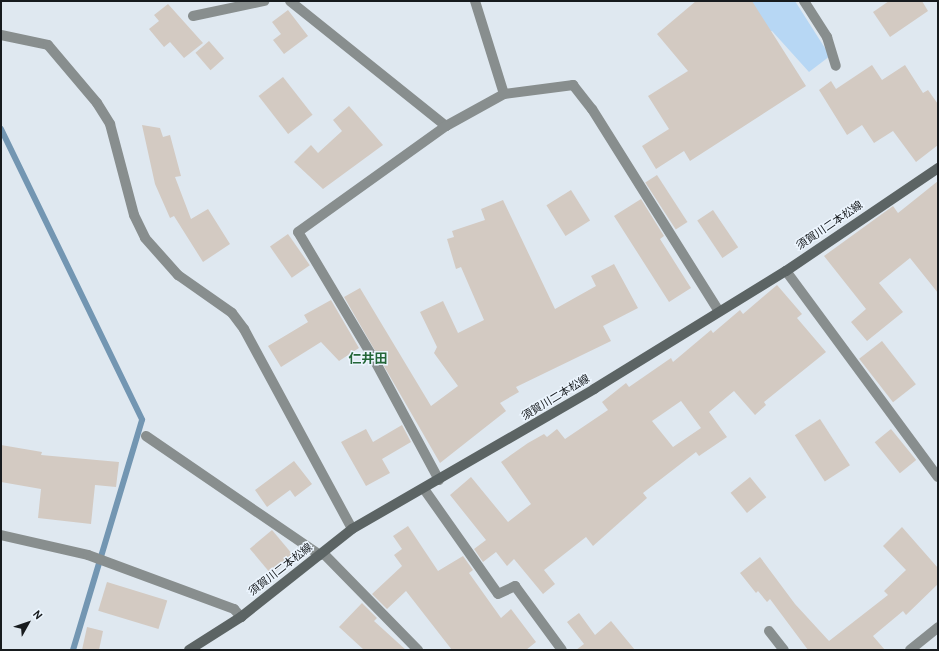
<!DOCTYPE html>
<meta charset="utf-8">
<style>
body{margin:0}
#map{position:relative;width:939px;height:651px;overflow:hidden;background:#dfe8f0;font-family:Overpass,"Noto Sans JP",sans-serif}
div>[style]{position:absolute}
[style*='--x']{left:calc(var(--x)*1px);top:calc(var(--y)*1px);width:calc(var(--w)*1px);rotate:calc(var(--a)*1deg)}
.green>*{inset:0;background:#b7d7f4}
.stream>*{height:6px;margin:-3px;padding:0 3px;transform-origin:3px;border-radius:3px;background:#7396b2}
.building>*{inset:0;background:#d3cac2;transform-origin:0 0}
.street>*{height:10px;margin:-5px;padding:0 5px;transform-origin:5px;border-radius:5px;background:#888e8e}
.secondary>*{height:10px;margin:-5px;padding:0 5px;transform-origin:5px;border-radius:5px;background:#5c6464}
span{translate:-50% -50%;white-space:nowrap;text-align:center;line-height:1.15;-webkit-text-stroke:3px #ecf5fe;paint-order:stroke}
.street-label{font-size:11px;color:#171b1e}
.quarter-label{font-size:13px;color:#246638;font-weight:700}
.frame{position:absolute;inset:0;border:2px solid #171b1e;pointer-events:none}
.north{position:absolute;left:8px;top:603px;width:40px;height:40px;-webkit-text-stroke:3px #ecf5fe;paint-order:stroke;rotate:50deg;font-size:11px;font-weight:700;line-height:16px;text-align:center;color:#171b1e}
.north::after{content:'';display:block;margin:auto;width:14px;height:18px;background:#171b1e;clip-path:polygon(50% 0,100% 100%,50% 72%,0 100%)}
</style>
<div id="map">
<div class="green">
<div style="clip-path:polygon(723px 1px,795px 1px,830px 56px,809px 72px,772px 31px,724px 37px)"></div>
</div>
<div class="stream">
<div style="--x:1;--y:129;--w:323;--a:64.1"></div>
<div style="--x:142;--y:420;--w:240;--a:106.7"></div>
</div>
<div class="building">
<div style="clip-path:polygon(696px 1px,752px 1px,806px 86px,690px 161px,684px 151px,656px 169px,642px 146px,669px 129px,648px 96px,688px 71px,657px 34px)"></div>
<div style="clip-path:polygon(889px 1px,922px 1px,928px 11px,890px 37px,873px 12px)"></div>
<div style="clip-path:polygon(168px 4px,203px 43px,184px 58px,170px 42px,164px 47px,149px 29px,159px 21px,154px 15px)"></div>
<div style="clip-path:polygon(288px 10px,308px 36px,284px 54px,273px 40px,281px 34px,272px 22px)"></div>
<div style="left:209px;top:41px;width:23px;height:18px;rotate:49deg"></div>
<div style="clip-path:polygon(872px 65px,882px 80px,905px 65px,923px 93px,928px 90px,938px 104px,938px 145px,916px 162px,893px 131px,874px 143px,862px 125px,847px 135px,819px 90px,831px 81px,836px 89px)"></div>
<div style="left:283px;top:77px;width:48px;height:31px;rotate:52deg"></div>
<div style="clip-path:polygon(349px 106px,383px 145px,323px 189px,294px 162px,311px 145px,318px 153px,342px 131px,333px 120px)"></div>
<div style="clip-path:polygon(142px 125px,160px 128px,163px 137px,170px 135px,181px 176px,175px 177px,191px 219px,208px 209px,230px 244px,203px 262px,174px 216px,170px 218px,155px 184px)"></div>
<div style="left:657px;top:175px;width:56px;height:14px;rotate:57deg"></div>
<div style="clip-path:polygon(938px 181px,938px 293px,910px 258px,879px 283px,903px 312px,867px 341px,851px 322px,866px 309px,824px 256px,893px 206px,898px 213px)"></div>
<div style="left:571px;top:190px;width:36px;height:29px;rotate:58deg"></div>
<div style="clip-path:polygon(641px 199px,664px 236px,660px 239px,691px 288px,669px 302px,614px 216px)"></div>
<div style="clip-path:polygon(503px 200px,555px 309px,596px 286px,591px 276px,614px 264px,638px 308px,603px 326px,611px 341px,516px 387px,519px 392px,500px 403px,506px 411px,440px 463px,344px 297px,360px 288px,431px 406px,458px 386px,434px 353px,437px 347px,420px 312px,443px 301px,458px 333px,484px 320px,461px 267px,456px 269px,447px 239px,454px 237px,452px 231px,485px 220px,481px 209px)"></div>
<div style="left:713px;top:210px;width:45px;height:19px;rotate:56deg"></div>
<div style="left:288px;top:234px;width:38px;height:22px;rotate:55deg"></div>
<div style="clip-path:polygon(evenodd,777px 285px,802px 314px,797px 318px,826px 352px,764px 402px,766px 405px,755px 415px,734px 391px,709px 412px,727px 437px,699px 456px,696px 452px,643px 493px,647px 498px,593px 546px,586px 537px,544px 570px,555px 584px,543px 594px,514px 559px,507px 566px,496px 552px,483px 562px,474px 549px,486px 540px,450px 495px,471px 477px,508px 522px,531px 504px,501px 462px,528px 443px,544px 434px,547px 437px,557px 429px,565px 439px,608px 410px,602px 402px,626px 383px,629px 387px,671px 358px,673px 362px,711px 330px,713px 333px,740px 310px,743px 314px,777px 285px,681px 401px,701px 428px,673px 447px,652px 421px,681px 401px)"></div>
<div style="clip-path:polygon(331px 300px,359px 348px,339px 361px,321px 342px,281px 367px,268px 346px,308px 322px,304px 315px)"></div>
<div style="left:882px;top:341px;width:55px;height:29px;rotate:52deg"></div>
<div style="left:820px;top:419px;width:55px;height:30px;rotate:57deg"></div>
<div style="clip-path:polygon(402px 425px,411px 442px,382px 459px,390px 473px,366px 486px,341px 442px,366px 429px,373px 442px)"></div>
<div style="left:891px;top:429px;width:40px;height:21px;rotate:51deg"></div>
<div style="clip-path:polygon(1px 445px,42px 452px,41px 455px,119px 462px,116px 487px,95px 485px,91px 524px,38px 518px,41px 489px,1px 482px)"></div>
<div style="clip-path:polygon(294px 461px,312px 484px,295px 497px,290px 490px,267px 507px,255px 490px)"></div>
<div style="left:750px;top:477px;width:26px;height:25px;rotate:51deg"></div>
<div style="clip-path:polygon(408px 526px,438px 571px,463px 556px,473px 570px,469px 573px,501px 618px,511px 609px,536px 642px,526px 650px,452px 650px,406px 591px,387px 609px,372px 594px,402px 566px,394px 555px,402px 549px,393px 536px)"></div>
<div style="clip-path:polygon(902px 527px,938px 568px,938px 584px,906px 615px,903px 611px,873px 636px,885px 650px,808px 650px,770px 599px,767px 602px,758px 591px,756px 593px,740px 573px,760px 557px,795px 604px,829px 641px,888px 595px,884px 591px,906px 570px,883px 546px)"></div>
<div style="left:272px;top:530px;width:34px;height:29px;rotate:50deg"></div>
<div style="left:107px;top:582px;width:63px;height:30px;rotate:17deg"></div>
<div style="clip-path:polygon(362px 603px,377px 618px,374px 621px,406px 650px,364px 650px,339px 627px)"></div>
<div style="clip-path:polygon(579px 613px,595px 635px,611px 621px,635px 650px,576px 650px,584px 644px,567px 622px)"></div>
<div style="clip-path:polygon(87px 627px,103px 631px,99px 650px,82px 650px)"></div>
</div>
<div class="street">
<div style="--x:290;--y:1;--w:200;--a:38.7"></div>
<div style="--x:446;--y:126;--w:66;--a:-28.9"></div>
<div style="--x:475;--y:1;--w:97;--a:72.7"></div>
<div style="--x:504;--y:94;--w:70;--a:-7.4"></div>
<div style="--x:573;--y:85;--w:31;--a:52"></div>
<div style="--x:592;--y:109;--w:237;--a:57.9"></div>
<div style="--x:804;--y:1;--w:43;--a:57.4"></div>
<div style="--x:827;--y:37;--w:30;--a:73"></div>
<div style="--x:193;--y:16;--w:73;--a:-11.9"></div>
<div style="--x:1;--y:35;--w:48;--a:12"></div>
<div style="--x:48;--y:45;--w:76;--a:49.8"></div>
<div style="--x:97;--y:103;--w:25;--a:58"></div>
<div style="--x:110;--y:124;--w:94;--a:75.2"></div>
<div style="--x:134;--y:215;--w:25;--a:64"></div>
<div style="--x:145;--y:238;--w:50;--a:48.3"></div>
<div style="--x:178;--y:275;--w:66;--a:35.1"></div>
<div style="--x:232;--y:313;--w:20;--a:53"></div>
<div style="--x:244;--y:329;--w:227;--a:61.6"></div>
<div style="--x:786;--y:271;--w:256;--a:53.6"></div>
<div style="--x:146;--y:436;--w:211;--a:34.4"></div>
<div style="--x:439;--y:480;--w:135;--a:-118.3"></div>
<div style="--x:375;--y:361;--w:150;--a:-120.8"></div>
<div style="--x:298;--y:232;--w:182;--a:-35.6"></div>
<div style="--x:424;--y:489;--w:128;--a:54.8"></div>
<div style="--x:498;--y:594;--w:19;--a:-25"></div>
<div style="--x:515;--y:586;--w:79;--a:53.7"></div>
<div style="--x:1;--y:535;--w:89;--a:12.9"></div>
<div style="--x:88;--y:555;--w:156;--a:20.3"></div>
<div style="--x:234;--y:609;--w:11;--a:49"></div>
<div style="--x:323;--y:553;--w:136;--a:45.6"></div>
<div style="--x:769;--y:631;--w:24;--a:52"></div>
<div style="--x:910;--y:650;--w:36;--a:-39"></div>
</div>
<div class="secondary">
<div style="--x:189;--y:650;--w:62;--a:-32.4"></div>
<div style="--x:241;--y:617;--w:142;--a:-38.4"></div>
<div style="--x:352;--y:529;--w:280;--a:-30"></div>
<div style="--x:594;--y:389;--w:225;--a:-31.6"></div>
<div style="--x:786;--y:271;--w:184;--a:-34.1"></div>
</div>
<div class="street-label">
<span style="left:830px;top:226px;rotate:-34deg">須賀川二本松線</span>
<span style="left:556px;top:398px;rotate:-31deg">須賀川二本松線</span>
<span style="left:281px;top:570px;rotate:-38deg">須賀川二本松線</span>
</div>
<div class="quarter-label">
<span style="left:368px;top:360px">仁井田</span>
</div>
<div class="frame"></div>
<div class="north">N</div>
</div>
